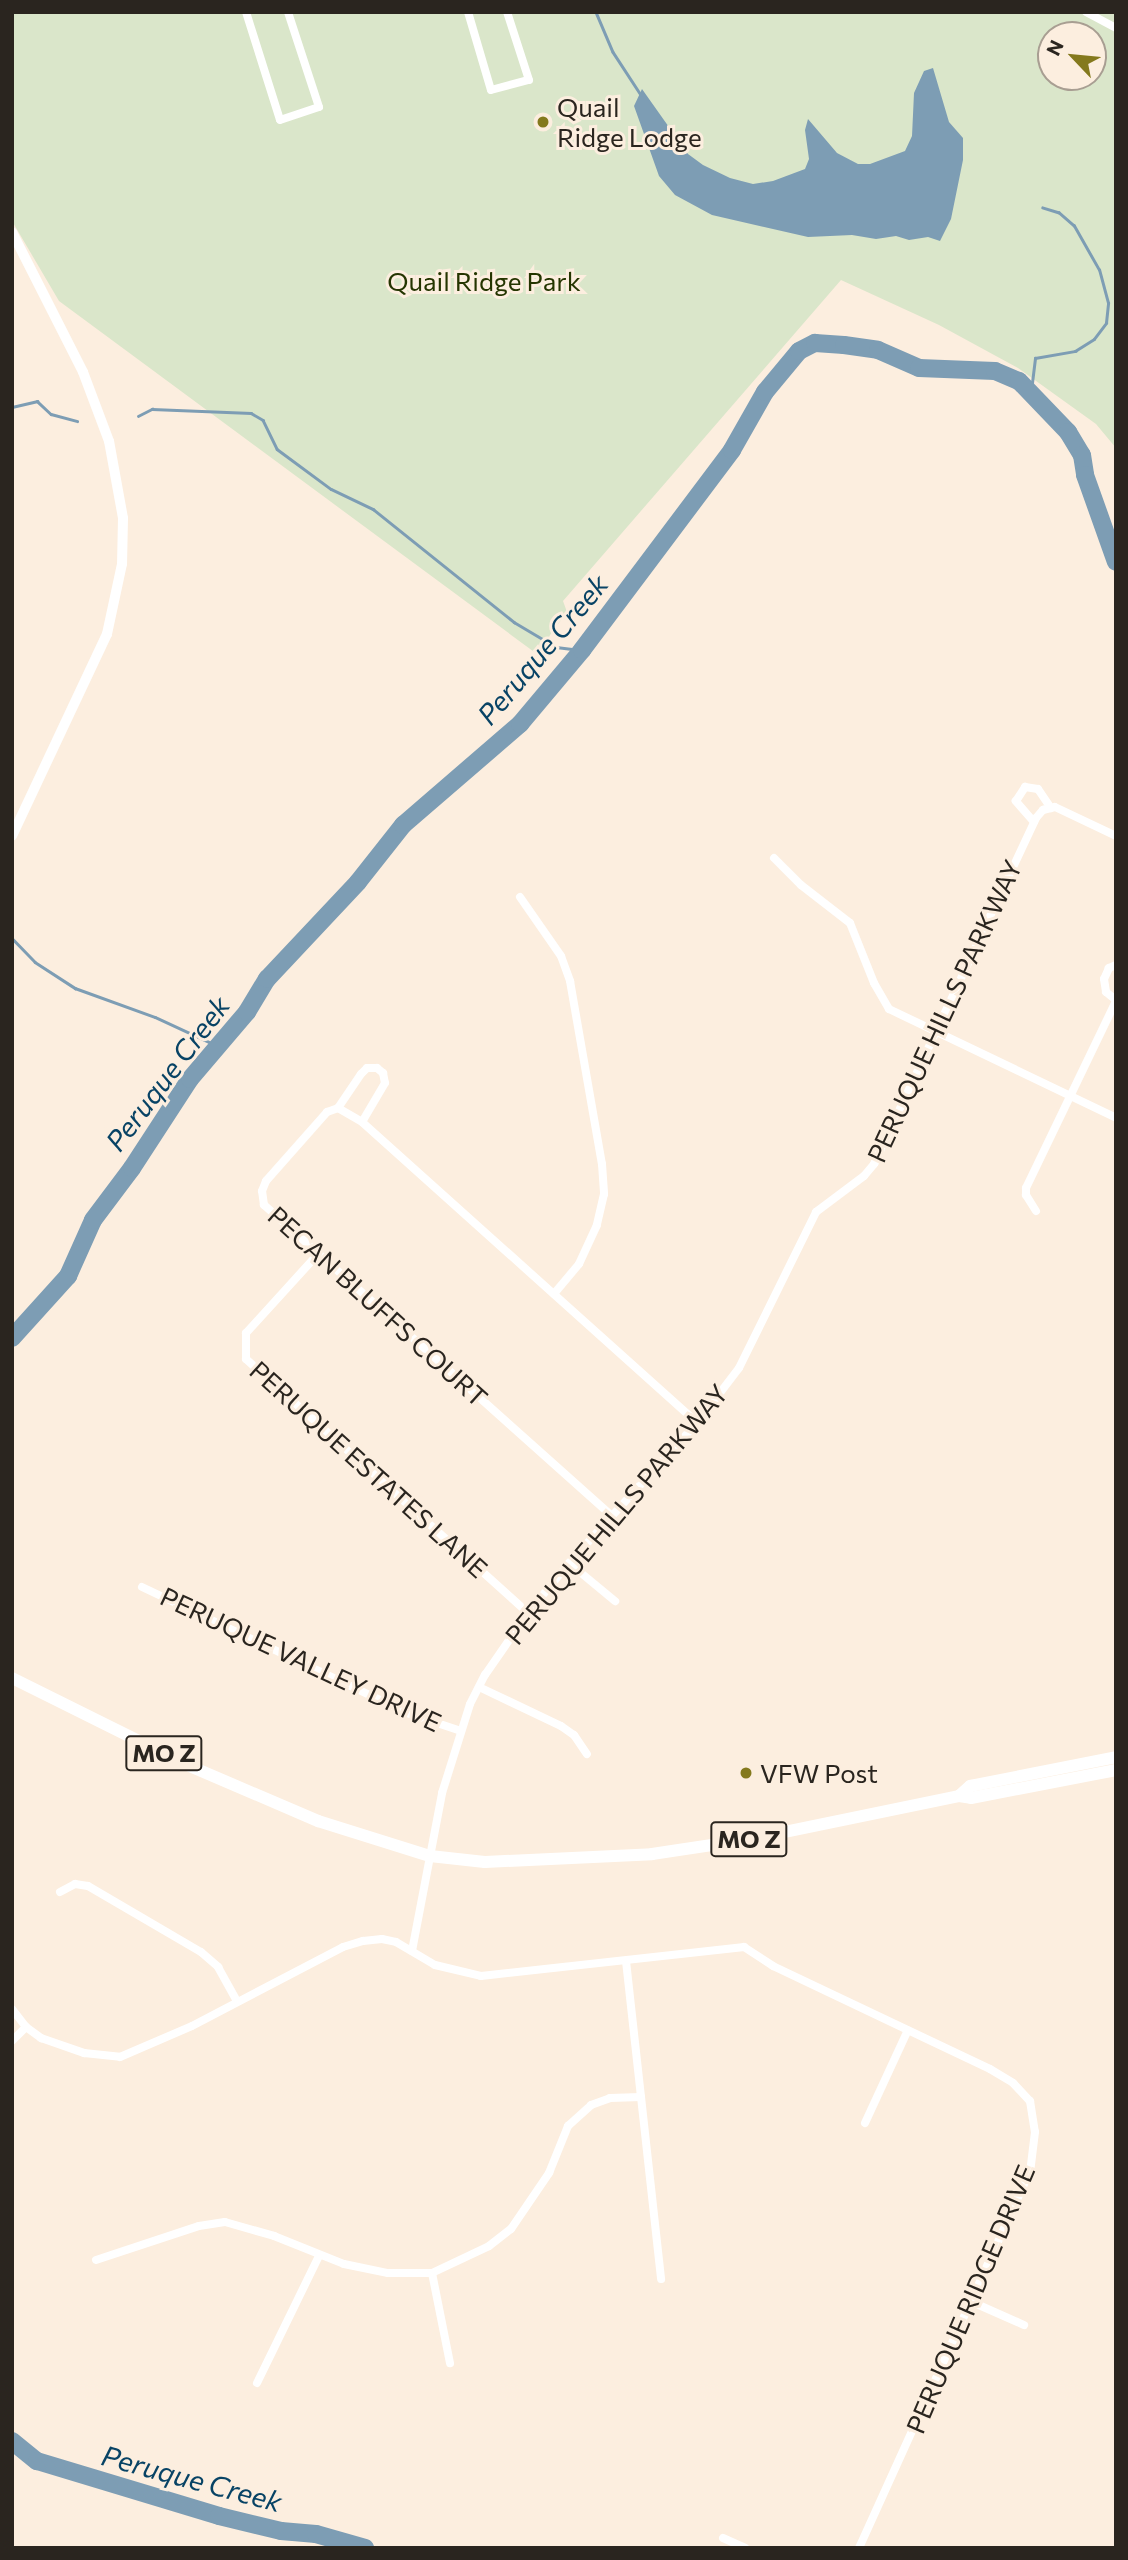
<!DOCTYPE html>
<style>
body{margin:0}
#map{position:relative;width:1128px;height:2560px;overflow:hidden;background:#fceedf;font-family:Commissioner,sans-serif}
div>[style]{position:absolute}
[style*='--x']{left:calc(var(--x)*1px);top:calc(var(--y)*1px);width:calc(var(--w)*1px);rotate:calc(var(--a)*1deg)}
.green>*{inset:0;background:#dae6ca}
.water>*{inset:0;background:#7d9db4}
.stream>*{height:2.5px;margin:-1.25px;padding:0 1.25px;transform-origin:1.25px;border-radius:1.25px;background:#7d9db4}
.river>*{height:18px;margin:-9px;padding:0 9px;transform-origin:9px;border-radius:9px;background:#7d9db4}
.minor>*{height:8px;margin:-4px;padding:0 4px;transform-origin:4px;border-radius:4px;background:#fff}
.secondary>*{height:10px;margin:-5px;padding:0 5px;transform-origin:5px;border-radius:5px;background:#fff}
.primary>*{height:12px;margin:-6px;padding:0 6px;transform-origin:6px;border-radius:6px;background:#fff}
.dots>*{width:19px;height:19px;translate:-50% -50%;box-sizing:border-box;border:4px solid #fceedf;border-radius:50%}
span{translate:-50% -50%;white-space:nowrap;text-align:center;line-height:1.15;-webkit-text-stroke:6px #fceedf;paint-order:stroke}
.shield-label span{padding:2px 5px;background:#fceedf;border:2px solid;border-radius:5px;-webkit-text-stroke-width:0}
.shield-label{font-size:24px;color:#2a251f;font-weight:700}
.poi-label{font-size:26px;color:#2a251f}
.left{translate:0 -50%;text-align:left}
.park-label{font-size:26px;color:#243500}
.street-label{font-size:26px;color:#2a251f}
.water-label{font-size:28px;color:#084365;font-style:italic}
.frame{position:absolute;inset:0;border:14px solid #2a251f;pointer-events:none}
.north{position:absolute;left:1037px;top:21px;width:70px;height:70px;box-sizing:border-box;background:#fceedf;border:2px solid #a89e92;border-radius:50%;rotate:296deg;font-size:19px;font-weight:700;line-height:28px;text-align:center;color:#2a251f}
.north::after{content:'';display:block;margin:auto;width:24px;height:32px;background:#84791d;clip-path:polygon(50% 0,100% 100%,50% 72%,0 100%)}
</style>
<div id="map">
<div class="green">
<div style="clip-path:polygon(evenodd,12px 12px,1116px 12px,1116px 448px,1096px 424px,1018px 368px,939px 325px,841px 280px,563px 601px,567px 612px,550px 635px,541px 657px,59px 301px,12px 221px,12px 12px,1051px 35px,1093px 35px,1093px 77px,1051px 77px,1051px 35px)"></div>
</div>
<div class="water">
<div style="clip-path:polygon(933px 68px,949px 122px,963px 138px,963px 160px,951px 219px,940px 241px,928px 237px,909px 240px,896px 236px,876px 239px,852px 235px,808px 237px,712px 215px,675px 195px,659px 176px,634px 106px,642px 89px,688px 154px,703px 165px,730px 178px,753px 184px,773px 181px,805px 169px,809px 159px,805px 130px,808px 119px,837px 153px,858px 164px,870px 164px,905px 151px,912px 136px,914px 93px,924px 71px)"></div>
</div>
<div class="stream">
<div style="--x:596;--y:12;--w:43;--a:67"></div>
<div style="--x:613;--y:52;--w:51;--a:56.9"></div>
<div style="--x:1031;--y:391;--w:33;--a:-83"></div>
<div style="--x:1035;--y:358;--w:41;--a:-9.9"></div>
<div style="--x:1075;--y:351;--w:22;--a:-32"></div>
<div style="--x:1094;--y:339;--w:20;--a:-53"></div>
<div style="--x:1106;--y:323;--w:20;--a:-84"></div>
<div style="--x:1108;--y:303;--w:34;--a:-105"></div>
<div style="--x:1099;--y:270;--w:51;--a:-119.6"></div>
<div style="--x:1074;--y:226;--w:20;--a:-139"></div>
<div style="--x:1059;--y:213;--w:17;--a:-163"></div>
<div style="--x:12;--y:407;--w:26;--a:-13"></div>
<div style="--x:37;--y:401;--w:19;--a:43"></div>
<div style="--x:51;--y:414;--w:27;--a:15"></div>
<div style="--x:138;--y:416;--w:16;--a:-27"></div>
<div style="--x:152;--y:409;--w:99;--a:2.3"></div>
<div style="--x:251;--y:413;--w:14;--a:30"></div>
<div style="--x:263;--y:420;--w:32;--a:64"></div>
<div style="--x:277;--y:449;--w:67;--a:36.5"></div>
<div style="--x:331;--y:489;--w:47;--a:25.5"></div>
<div style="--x:373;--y:509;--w:181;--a:38.7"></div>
<div style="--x:514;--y:622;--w:49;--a:30.8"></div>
<div style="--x:556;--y:647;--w:26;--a:7"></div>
<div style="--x:12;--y:938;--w:33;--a:46"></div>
<div style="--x:35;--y:962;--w:48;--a:33"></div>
<div style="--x:75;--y:988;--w:85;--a:19.9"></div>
<div style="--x:155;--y:1017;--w:69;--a:24.7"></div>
</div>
<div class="river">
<div style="--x:12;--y:1338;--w:84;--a:-47.9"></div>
<div style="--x:68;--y:1276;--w:61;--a:-65.9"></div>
<div style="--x:93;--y:1220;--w:65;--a:-53.1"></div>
<div style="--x:132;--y:1168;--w:106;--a:-56.9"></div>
<div style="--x:190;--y:1079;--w:88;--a:-49.6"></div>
<div style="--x:247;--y:1012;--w:39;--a:-59"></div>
<div style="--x:267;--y:979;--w:133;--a:-46.8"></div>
<div style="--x:358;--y:882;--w:73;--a:-51.7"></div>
<div style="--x:403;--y:825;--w:155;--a:-40.8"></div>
<div style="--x:520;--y:724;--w:97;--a:-50"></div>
<div style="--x:582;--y:650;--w:250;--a:-53.1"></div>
<div style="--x:732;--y:450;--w:67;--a:-60.4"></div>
<div style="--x:765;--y:392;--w:53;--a:-50.3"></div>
<div style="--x:799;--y:351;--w:18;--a:-27"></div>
<div style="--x:815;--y:343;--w:29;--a:4"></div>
<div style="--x:844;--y:345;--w:34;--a:8"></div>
<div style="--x:878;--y:350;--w:45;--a:23.7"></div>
<div style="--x:919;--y:368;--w:76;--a:2.3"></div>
<div style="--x:995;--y:371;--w:26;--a:23"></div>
<div style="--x:1019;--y:381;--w:71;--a:46.1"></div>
<div style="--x:1068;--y:432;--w:27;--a:59"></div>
<div style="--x:1082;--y:455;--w:20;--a:81"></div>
<div style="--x:1085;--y:475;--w:92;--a:70.4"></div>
<div style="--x:12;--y:2441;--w:32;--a:39"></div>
<div style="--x:37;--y:2461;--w:190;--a:16.8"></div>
<div style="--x:219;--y:2516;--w:64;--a:13.6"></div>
<div style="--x:281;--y:2531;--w:35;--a:5"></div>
<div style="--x:316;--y:2534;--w:51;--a:15.9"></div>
</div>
<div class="minor">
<div style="--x:246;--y:12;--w:113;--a:72.5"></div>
<div style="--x:280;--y:120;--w:41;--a:-18.4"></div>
<div style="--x:319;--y:107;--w:100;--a:-108.1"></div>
<div style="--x:468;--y:12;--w:81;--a:73.6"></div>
<div style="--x:491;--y:90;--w:39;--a:-15"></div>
<div style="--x:529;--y:80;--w:71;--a:-107.9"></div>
<div style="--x:1086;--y:12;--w:34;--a:28"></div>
<div style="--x:1034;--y:822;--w:28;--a:-131"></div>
<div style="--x:1016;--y:801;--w:17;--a:-57"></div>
<div style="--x:1025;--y:787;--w:13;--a:9"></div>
<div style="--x:1038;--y:789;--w:23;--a:56"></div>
<div style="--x:774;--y:858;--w:38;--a:45"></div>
<div style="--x:801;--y:885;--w:62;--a:37.8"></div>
<div style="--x:850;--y:923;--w:65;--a:68.2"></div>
<div style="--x:874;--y:983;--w:30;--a:60"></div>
<div style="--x:889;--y:1009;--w:252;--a:25.6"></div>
<div style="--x:520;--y:897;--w:72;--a:55.2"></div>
<div style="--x:561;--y:956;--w:27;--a:70"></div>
<div style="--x:570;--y:981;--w:186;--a:80.1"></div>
<div style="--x:602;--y:1164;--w:30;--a:86"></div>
<div style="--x:604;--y:1194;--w:32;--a:103"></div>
<div style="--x:597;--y:1225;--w:43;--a:114.8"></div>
<div style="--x:579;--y:1264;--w:39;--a:130"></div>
<div style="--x:1116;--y:965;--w:8;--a:157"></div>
<div style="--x:1109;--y:968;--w:12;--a:114"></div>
<div style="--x:1104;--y:979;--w:13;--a:81"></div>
<div style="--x:1106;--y:992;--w:13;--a:39"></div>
<div style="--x:338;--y:1108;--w:41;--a:-55.9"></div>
<div style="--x:361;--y:1074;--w:8;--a:-45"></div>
<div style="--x:367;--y:1068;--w:10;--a:0"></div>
<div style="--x:377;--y:1068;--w:8;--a:40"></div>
<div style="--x:383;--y:1073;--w:10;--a:79"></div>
<div style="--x:385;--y:1083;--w:45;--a:120.5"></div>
<div style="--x:1036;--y:1211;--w:19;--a:-122"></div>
<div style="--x:1026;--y:1195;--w:7;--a:-90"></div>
<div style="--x:1026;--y:1188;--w:208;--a:-64.3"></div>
<div style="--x:318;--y:1254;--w:107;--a:132.3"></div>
<div style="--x:246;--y:1333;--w:26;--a:90"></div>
<div style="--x:246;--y:1359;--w:380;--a:42"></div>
<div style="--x:612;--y:1516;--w:467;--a:-138.2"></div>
<div style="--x:264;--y:1205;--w:14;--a:-98"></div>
<div style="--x:262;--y:1191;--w:11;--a:-68"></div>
<div style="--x:266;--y:1181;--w:92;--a:-48.5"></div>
<div style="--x:327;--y:1112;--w:12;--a:-20"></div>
<div style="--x:338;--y:1108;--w:28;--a:30"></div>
<div style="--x:362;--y:1122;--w:450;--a:41.9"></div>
<div style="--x:569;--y:1563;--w:60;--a:39.6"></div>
<div style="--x:142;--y:1587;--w:293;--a:25.4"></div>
<div style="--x:407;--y:1713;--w:57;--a:18.4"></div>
<div style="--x:479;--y:1687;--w:91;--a:25.4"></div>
<div style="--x:561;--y:1726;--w:16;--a:35"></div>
<div style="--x:574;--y:1735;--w:23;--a:56"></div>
<div style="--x:60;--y:1892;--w:17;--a:-28"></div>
<div style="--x:75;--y:1884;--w:13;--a:9"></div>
<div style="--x:88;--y:1886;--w:131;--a:30.3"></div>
<div style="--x:201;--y:1952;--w:23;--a:41"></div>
<div style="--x:218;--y:1967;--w:38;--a:61"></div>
<div style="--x:412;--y:1951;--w:161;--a:-79.2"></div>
<div style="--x:442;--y:1793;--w:93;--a:-72.5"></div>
<div style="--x:470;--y:1704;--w:33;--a:-63"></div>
<div style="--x:485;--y:1675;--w:75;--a:-55.3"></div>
<div style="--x:528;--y:1613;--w:65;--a:-50.6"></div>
<div style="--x:569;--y:1563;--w:190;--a:-47.6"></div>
<div style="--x:697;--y:1423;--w:69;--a:-52.6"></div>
<div style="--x:739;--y:1368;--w:174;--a:-63.7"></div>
<div style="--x:816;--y:1212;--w:60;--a:-36.9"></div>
<div style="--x:864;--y:1176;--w:16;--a:-50"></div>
<div style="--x:874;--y:1164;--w:382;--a:-64.9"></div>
<div style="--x:1036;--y:818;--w:11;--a:-49"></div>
<div style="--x:1043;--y:810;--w:12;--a:-14"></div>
<div style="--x:1055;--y:807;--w:68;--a:25.4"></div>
<div style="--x:626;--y:1961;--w:320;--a:83.7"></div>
<div style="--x:12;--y:2009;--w:23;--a:52"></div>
<div style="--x:26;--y:2027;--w:19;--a:36"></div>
<div style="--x:41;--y:2038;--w:46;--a:19.2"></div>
<div style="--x:84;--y:2053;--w:36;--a:6"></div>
<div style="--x:120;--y:2057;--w:78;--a:-23.3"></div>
<div style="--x:192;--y:2026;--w:170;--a:-27.6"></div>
<div style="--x:343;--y:1947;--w:21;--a:-17"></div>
<div style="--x:363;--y:1941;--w:19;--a:-6"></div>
<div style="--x:382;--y:1939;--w:14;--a:12"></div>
<div style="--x:396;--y:1942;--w:45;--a:30.5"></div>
<div style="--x:435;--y:1965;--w:47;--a:13.4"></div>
<div style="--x:481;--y:1976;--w:265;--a:-6.3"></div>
<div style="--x:744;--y:1947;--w:35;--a:33"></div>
<div style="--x:773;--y:1966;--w:240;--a:25.4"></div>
<div style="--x:990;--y:2069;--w:27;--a:31"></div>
<div style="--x:1013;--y:2083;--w:25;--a:47"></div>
<div style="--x:1030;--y:2101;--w:31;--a:81"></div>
<div style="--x:1035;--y:2132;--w:39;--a:97"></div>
<div style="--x:1030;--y:2171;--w:414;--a:114.4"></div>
<div style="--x:12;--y:2041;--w:20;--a:-45"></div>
<div style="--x:865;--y:2123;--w:102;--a:-65.2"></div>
<div style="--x:96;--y:2260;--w:108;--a:-18.3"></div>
<div style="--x:199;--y:2226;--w:26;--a:-9"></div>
<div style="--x:225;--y:2222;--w:51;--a:15.9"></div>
<div style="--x:274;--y:2236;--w:75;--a:21.8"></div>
<div style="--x:344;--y:2264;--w:45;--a:11.6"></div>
<div style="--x:388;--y:2273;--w:44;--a:0"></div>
<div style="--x:432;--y:2273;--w:63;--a:-25.3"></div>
<div style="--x:489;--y:2246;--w:28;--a:-38"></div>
<div style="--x:511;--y:2229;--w:68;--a:-55.8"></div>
<div style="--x:549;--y:2173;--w:51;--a:-68"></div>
<div style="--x:568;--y:2126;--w:31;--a:-42"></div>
<div style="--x:591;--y:2105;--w:20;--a:-20"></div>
<div style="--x:610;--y:2098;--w:31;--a:-2"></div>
<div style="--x:432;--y:2273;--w:92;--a:78.7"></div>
<div style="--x:972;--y:2302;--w:57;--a:23.9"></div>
<div style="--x:257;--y:2383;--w:141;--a:-64"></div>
<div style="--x:723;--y:2538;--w:24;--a:24"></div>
</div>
<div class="secondary">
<div style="--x:12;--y:232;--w:157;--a:63.1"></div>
<div style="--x:83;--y:372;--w:74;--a:69.4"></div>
<div style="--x:109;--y:441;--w:78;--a:79.7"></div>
<div style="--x:123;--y:518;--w:46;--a:91.2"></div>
<div style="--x:122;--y:564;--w:72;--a:102.1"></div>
<div style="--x:107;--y:634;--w:223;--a:115.2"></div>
</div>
<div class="primary">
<div style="--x:12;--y:1678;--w:193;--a:26.4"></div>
<div style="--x:185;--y:1764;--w:145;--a:23.2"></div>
<div style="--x:318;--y:1821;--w:117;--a:17.4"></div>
<div style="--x:430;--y:1856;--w:55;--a:6.2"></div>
<div style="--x:485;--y:1862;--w:167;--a:-2.7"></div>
<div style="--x:652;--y:1854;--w:94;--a:-8.6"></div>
<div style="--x:745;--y:1840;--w:218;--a:-11.6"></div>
<div style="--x:959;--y:1796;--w:12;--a:9"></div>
<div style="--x:971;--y:1798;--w:148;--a:-10.9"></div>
<div style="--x:959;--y:1796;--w:15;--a:-42"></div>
<div style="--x:970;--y:1786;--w:149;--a:-11.2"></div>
</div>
<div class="dots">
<div style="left:543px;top:122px;background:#84791d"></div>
<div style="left:746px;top:1773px;background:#84791d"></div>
</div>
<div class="shield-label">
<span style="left:164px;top:1753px">MO Z</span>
<span style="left:749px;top:1839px">MO Z</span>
</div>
<div class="poi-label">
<span class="left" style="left:557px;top:122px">Quail<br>Ridge Lodge</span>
<span class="left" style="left:760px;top:1773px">VFW Post</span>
</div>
<div class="park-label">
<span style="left:484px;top:281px">Quail Ridge Park</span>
</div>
<div class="street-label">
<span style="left:944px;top:1011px;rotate:-65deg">PERUQUE HILLS PARKWAY</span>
<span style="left:378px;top:1306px;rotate:42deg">PECAN BLUFFS COURT</span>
<span style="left:369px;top:1469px;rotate:42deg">PERUQUE ESTATES LANE</span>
<span style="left:616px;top:1514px;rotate:-50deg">PERUQUE HILLS PARKWAY</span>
<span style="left:301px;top:1659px;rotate:25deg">PERUQUE VALLEY DRIVE</span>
<span style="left:970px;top:2299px;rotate:-67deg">PERUQUE RIDGE DRIVE</span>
</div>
<div class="water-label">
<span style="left:542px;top:649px;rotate:-50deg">Peruque Creek</span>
<span style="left:167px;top:1073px;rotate:-53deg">Peruque Creek</span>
<span style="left:192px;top:2478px;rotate:15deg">Peruque Creek</span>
</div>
<div class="frame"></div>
<div class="north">N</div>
</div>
